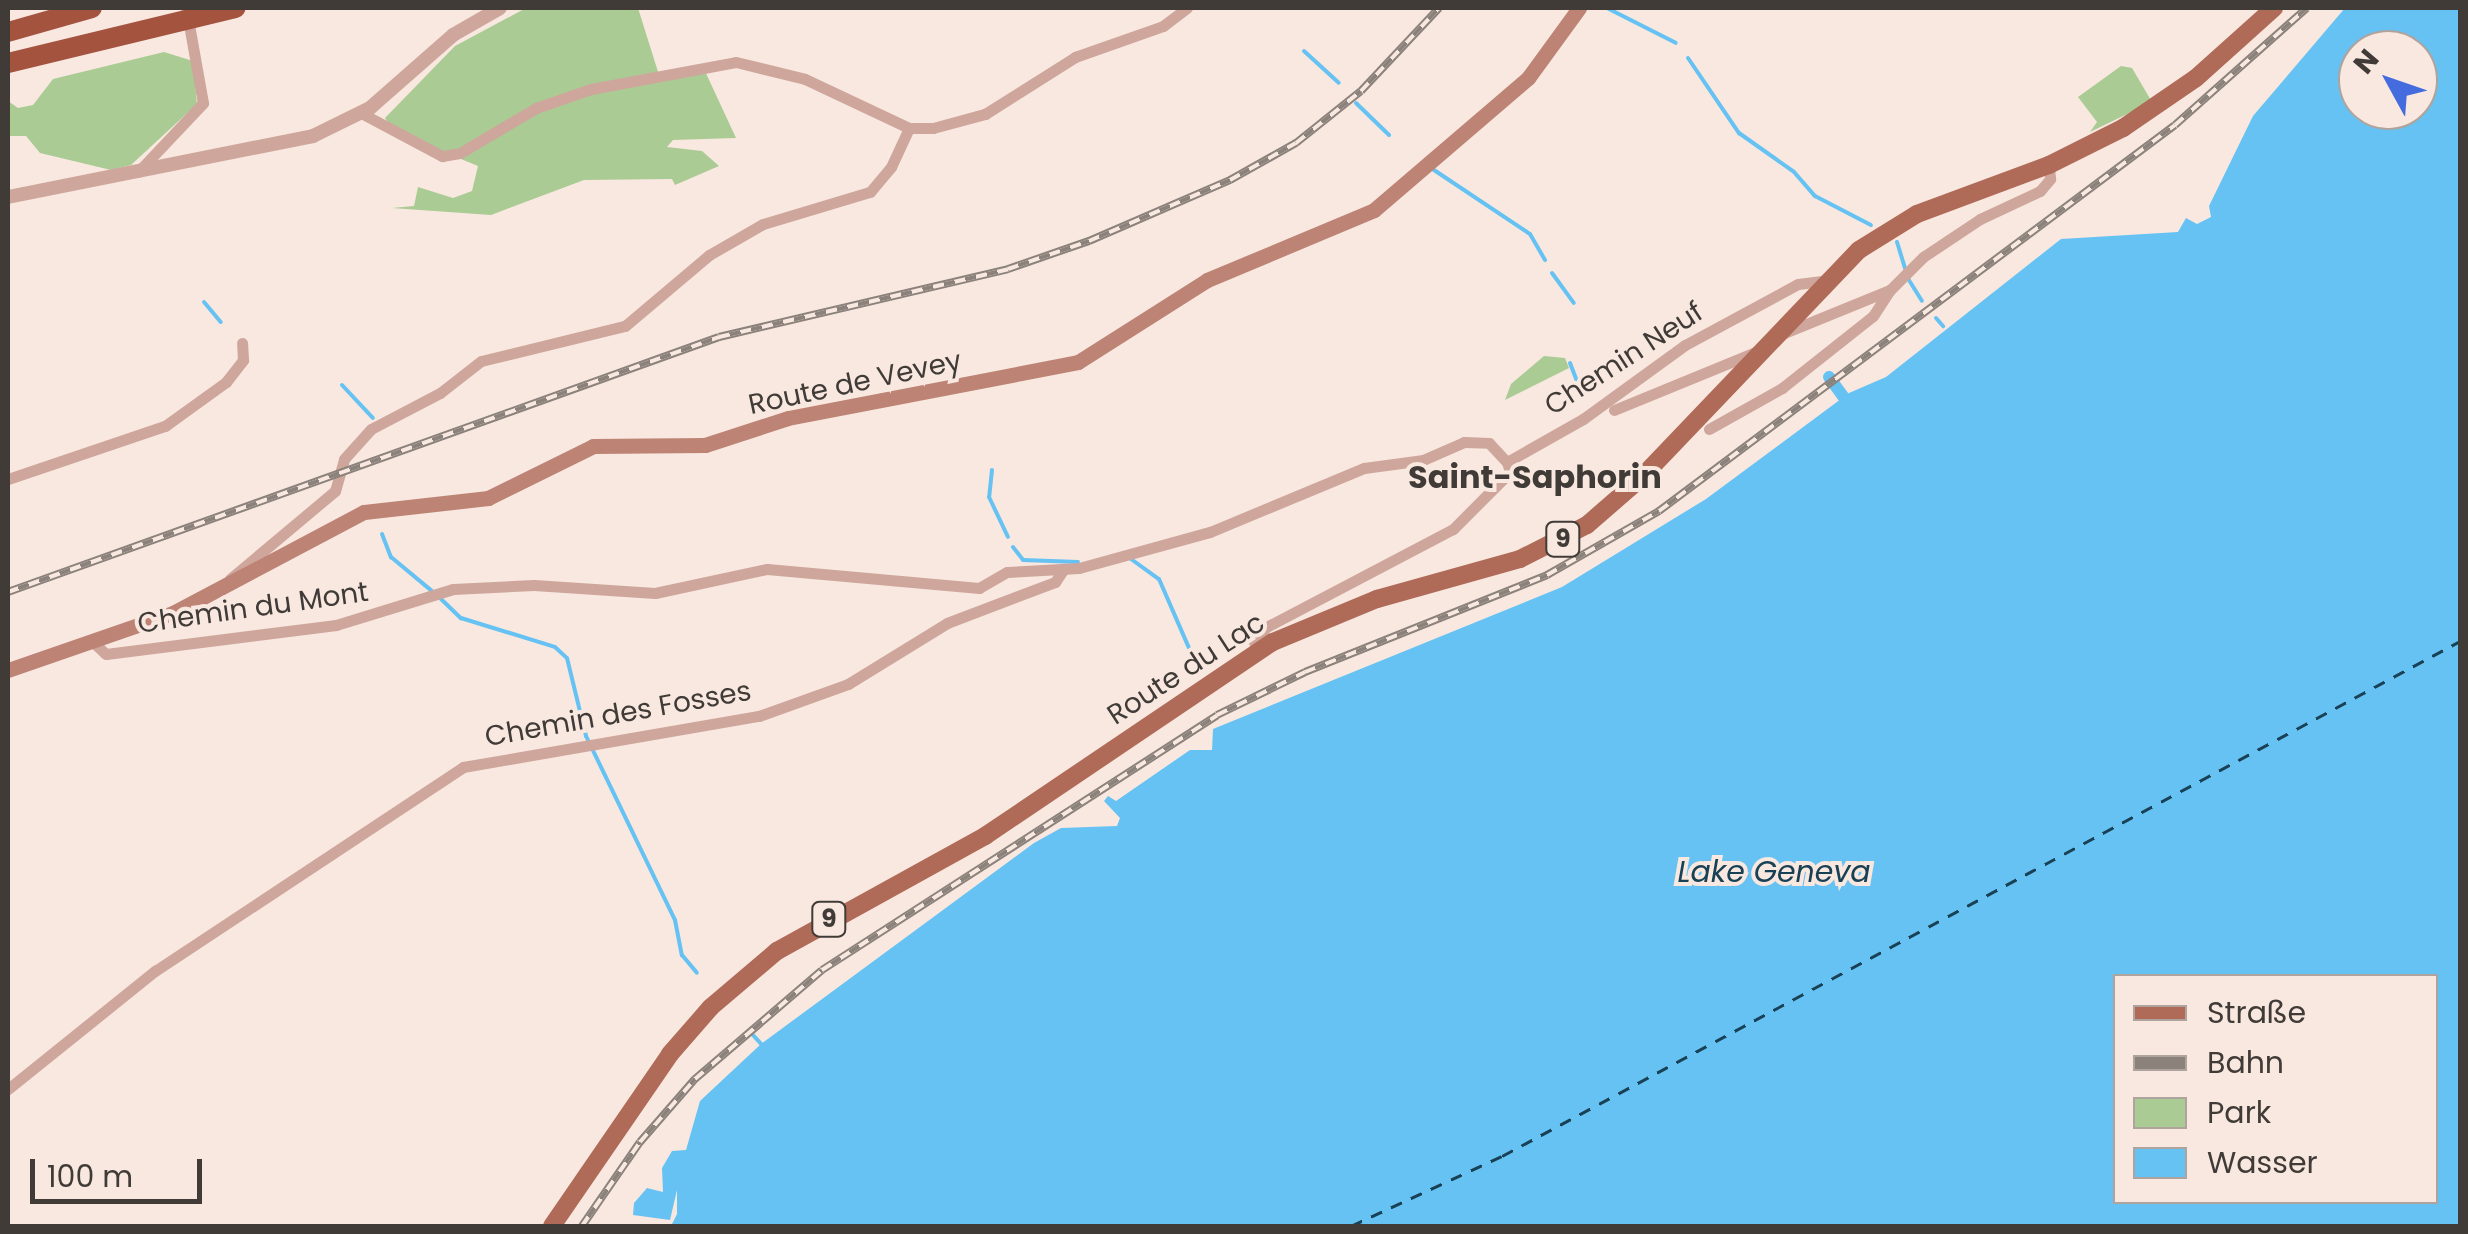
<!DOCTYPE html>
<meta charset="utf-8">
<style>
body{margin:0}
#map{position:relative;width:2468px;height:1234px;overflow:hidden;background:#f8e8e0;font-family:Poppins,sans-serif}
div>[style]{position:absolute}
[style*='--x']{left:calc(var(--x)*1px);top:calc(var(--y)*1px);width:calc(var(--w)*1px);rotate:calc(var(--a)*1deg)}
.green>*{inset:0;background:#abcb94}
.water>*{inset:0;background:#66c2f2}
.stream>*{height:4px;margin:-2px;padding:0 2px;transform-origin:2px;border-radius:2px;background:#66c2f2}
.canal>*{height:12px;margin:-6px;padding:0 6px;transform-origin:6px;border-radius:6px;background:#66c2f2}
.ferry>*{height:2.5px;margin-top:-1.25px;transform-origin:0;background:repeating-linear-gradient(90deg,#194155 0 12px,transparent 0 22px)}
.minor>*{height:11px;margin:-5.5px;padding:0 5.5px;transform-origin:5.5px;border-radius:5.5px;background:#cea69c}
.tertiary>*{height:14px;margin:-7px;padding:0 7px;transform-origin:7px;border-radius:7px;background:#cea69c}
.secondary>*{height:15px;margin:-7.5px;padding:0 7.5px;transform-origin:7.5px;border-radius:7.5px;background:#bd8374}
.primary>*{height:18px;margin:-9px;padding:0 9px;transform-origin:9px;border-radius:9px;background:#b06a58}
.motorway>*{height:20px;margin:-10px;padding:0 10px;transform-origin:10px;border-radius:10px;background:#a4533f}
.rail>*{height:8px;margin-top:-4px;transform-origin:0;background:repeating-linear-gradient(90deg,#f8e8e0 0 11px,#8c827c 0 22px);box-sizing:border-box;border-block:2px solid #8c827c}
span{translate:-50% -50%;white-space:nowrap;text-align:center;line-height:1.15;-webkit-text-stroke:8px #f8e8e0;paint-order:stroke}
.shield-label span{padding:2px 8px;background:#f8e8e0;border:2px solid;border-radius:8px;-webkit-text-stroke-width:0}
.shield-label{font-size:25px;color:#413b38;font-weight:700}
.street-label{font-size:28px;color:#413b38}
.water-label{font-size:30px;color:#194155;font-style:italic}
.quarter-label{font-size:32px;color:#413b38;font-weight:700}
.frame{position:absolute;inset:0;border:10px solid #413b38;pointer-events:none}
.legend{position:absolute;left:2113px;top:974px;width:325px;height:230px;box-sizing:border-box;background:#f8e8e0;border:2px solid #afa39d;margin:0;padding:12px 18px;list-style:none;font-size:30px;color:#413b38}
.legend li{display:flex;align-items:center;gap:20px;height:50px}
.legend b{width:50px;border:2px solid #afa39d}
.north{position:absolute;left:2338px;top:30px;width:100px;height:100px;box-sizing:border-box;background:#f8e8e0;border:2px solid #afa39d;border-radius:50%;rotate:310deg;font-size:28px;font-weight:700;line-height:40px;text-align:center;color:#413b38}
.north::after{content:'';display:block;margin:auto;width:35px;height:45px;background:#456cde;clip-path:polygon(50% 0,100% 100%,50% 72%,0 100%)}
.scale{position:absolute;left:30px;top:1159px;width:172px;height:45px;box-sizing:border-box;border:5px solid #413b38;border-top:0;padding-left:12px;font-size:30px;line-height:35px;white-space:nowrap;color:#413b38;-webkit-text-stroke:8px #f8e8e0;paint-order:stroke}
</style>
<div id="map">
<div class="green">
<div style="clip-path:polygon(638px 8px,659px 75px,704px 69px,736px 138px,673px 140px,667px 147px,702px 151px,719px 166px,675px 185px,672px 179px,584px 180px,491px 215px,392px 208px,414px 206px,418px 187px,453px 198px,472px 191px,478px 166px,393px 131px,385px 118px,455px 46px,526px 8px)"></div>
<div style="clip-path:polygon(164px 52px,193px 61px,197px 104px,131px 165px,111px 170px,40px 153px,26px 136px,8px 136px,8px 101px,18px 108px,33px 105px,53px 79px)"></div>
<div style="clip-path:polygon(2121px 66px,2132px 68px,2152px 102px,2090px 132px,2097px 122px,2078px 97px)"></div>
<div style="clip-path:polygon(1544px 356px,1565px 358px,1569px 368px,1505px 400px,1511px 384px)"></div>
</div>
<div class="water">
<div style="clip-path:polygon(evenodd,2345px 8px,2460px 8px,2460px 1226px,658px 1226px,672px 1224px,677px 1214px,677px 1190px,670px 1220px,633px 1215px,634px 1203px,647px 1188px,663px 1192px,662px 1168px,672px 1151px,686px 1150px,700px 1101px,761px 1044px,1034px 843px,1061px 828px,1117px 826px,1120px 818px,1104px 801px,1108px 796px,1116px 801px,1190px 750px,1212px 750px,1213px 729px,1562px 587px,1706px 499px,1849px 393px,1886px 377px,2061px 239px,2178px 232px,2186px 218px,2197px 224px,2211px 217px,2209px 206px,2253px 116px,2345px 8px,2358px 50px,2418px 50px,2418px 110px,2358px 110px,2358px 50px,2345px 8px,2116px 976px,2436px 976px,2436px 1202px,2116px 1202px,2116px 976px)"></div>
</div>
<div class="stream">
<div style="--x:1607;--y:8;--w:77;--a:26.9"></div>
<div style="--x:1304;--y:51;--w:47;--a:42.4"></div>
<div style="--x:1688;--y:58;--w:91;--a:55.8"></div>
<div style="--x:1739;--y:133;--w:67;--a:35.3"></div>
<div style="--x:1794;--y:172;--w:32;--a:49"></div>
<div style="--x:1815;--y:196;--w:63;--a:27.4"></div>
<div style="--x:1356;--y:103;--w:46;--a:44.1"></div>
<div style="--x:1434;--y:170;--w:115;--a:33.7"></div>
<div style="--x:1530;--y:234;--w:30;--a:60"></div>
<div style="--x:1897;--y:242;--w:28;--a:73"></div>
<div style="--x:1552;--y:273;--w:37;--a:54"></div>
<div style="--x:1907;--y:277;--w:28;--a:58"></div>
<div style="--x:204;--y:302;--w:26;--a:50"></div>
<div style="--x:1936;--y:318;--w:11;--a:49"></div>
<div style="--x:1570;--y:363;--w:26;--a:69"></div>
<div style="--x:342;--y:385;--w:45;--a:46.8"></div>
<div style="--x:992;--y:470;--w:27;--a:96"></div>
<div style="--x:989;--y:497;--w:44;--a:64.6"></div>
<div style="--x:382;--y:534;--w:25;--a:69"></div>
<div style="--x:391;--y:557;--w:53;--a:39.7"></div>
<div style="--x:1013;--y:547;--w:16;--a:52"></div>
<div style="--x:1023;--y:560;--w:55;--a:2.1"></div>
<div style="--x:1131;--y:559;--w:34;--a:36"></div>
<div style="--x:1159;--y:579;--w:83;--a:66.5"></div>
<div style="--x:1192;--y:655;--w:17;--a:45"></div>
<div style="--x:441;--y:599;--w:28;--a:44"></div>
<div style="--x:461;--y:618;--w:98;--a:17.1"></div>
<div style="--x:555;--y:647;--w:16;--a:43"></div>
<div style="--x:567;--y:658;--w:80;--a:76.3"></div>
<div style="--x:586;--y:736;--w:204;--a:64.2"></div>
<div style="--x:675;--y:920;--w:36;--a:79"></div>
<div style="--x:682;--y:955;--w:23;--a:50"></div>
<div style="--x:753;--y:1035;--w:12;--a:48"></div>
</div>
<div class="canal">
<div style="--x:1829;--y:377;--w:26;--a:54"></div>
</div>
<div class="ferry">
<div style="--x:1351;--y:1226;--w:166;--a:-24.9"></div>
<div style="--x:1502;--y:1156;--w:1088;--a:-28.26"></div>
</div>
<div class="minor">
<div style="--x:361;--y:113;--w:92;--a:28"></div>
<div style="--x:442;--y:156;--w:18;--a:-9"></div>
<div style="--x:460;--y:153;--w:88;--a:-30.6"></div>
<div style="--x:536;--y:108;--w:58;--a:-19.1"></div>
<div style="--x:591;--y:89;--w:147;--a:-10.5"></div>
<div style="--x:736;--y:62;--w:71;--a:13.8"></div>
<div style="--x:805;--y:79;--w:115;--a:25.2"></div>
<div style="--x:909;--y:128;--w:24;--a:0"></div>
<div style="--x:933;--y:128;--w:54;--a:-15.1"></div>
<div style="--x:985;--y:114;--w:107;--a:-32.3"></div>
<div style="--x:1075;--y:57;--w:93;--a:-19.4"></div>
<div style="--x:1163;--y:26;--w:30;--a:-37"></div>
<div style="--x:138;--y:172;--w:95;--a:-46.7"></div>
<div style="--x:203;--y:103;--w:97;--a:-100.1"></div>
<div style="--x:1777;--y:336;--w:122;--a:-22.2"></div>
<div style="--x:1890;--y:290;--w:47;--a:-45"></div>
<div style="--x:1923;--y:257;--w:69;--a:-33.7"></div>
<div style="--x:1980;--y:219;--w:66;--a:-25"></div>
<div style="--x:2040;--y:191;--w:16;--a:-50"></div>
<div style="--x:2050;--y:179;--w:14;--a:-94"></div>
<div style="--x:1614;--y:410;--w:156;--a:-22.3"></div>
<div style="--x:1709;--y:429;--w:84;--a:-29.3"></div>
<div style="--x:1782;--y:388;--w:116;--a:-38.4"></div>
<div style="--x:1873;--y:316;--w:31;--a:-57"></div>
<div style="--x:1507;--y:462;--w:87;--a:-29.5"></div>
<div style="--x:1583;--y:419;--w:126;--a:-36"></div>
<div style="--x:1685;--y:345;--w:128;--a:-28.4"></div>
<div style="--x:1798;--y:284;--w:26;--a:-7"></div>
<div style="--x:8;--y:479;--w:166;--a:-18.7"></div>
<div style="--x:165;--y:426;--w:75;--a:-35.8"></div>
<div style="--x:226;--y:382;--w:28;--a:-52"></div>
<div style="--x:243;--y:360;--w:17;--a:-93"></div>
<div style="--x:230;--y:579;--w:137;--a:-40"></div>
<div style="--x:335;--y:491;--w:33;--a:-74"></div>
<div style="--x:344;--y:459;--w:40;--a:-48"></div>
<div style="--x:371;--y:429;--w:78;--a:-27.6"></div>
<div style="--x:440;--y:393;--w:52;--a:-38"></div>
<div style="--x:481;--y:361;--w:148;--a:-13.7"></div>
<div style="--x:625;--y:326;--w:110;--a:-40.2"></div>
<div style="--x:709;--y:255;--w:62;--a:-29.9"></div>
<div style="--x:763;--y:224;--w:112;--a:-16.7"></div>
<div style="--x:870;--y:192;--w:33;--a:-50"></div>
<div style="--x:891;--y:167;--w:43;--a:-65.2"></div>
<div style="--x:94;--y:643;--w:16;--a:43"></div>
<div style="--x:106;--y:654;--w:232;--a:-7.2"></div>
<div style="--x:336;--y:625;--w:122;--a:-17.1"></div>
<div style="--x:453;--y:589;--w:81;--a:-2.8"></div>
<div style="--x:534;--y:585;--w:121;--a:3.8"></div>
<div style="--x:655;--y:593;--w:115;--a:-12.1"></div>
<div style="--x:767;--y:569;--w:213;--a:5.1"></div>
<div style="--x:979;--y:588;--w:32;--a:-30"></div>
<div style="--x:1007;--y:572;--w:72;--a:-3.2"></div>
<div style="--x:1079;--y:568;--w:136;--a:-15.4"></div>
<div style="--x:1210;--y:532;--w:167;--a:-22.6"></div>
<div style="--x:1364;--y:468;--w:60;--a:-7.7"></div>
<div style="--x:1423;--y:460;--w:45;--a:-23.7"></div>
<div style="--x:1464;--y:442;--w:25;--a:2"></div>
<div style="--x:1489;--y:443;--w:26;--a:47"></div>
<div style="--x:1507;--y:462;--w:10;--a:73"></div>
<div style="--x:1510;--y:472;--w:81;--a:135"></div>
<div style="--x:1453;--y:529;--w:211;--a:152.3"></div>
<div style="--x:1266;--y:627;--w:19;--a:129"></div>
<div style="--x:1254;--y:642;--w:10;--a:66"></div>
<div style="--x:8;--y:1089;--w:189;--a:-38.8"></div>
<div style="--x:155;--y:971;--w:369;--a:-33.5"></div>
<div style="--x:463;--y:767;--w:300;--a:-9.8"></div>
<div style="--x:759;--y:716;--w:95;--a:-19.8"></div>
<div style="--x:848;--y:684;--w:116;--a:-31.6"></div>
<div style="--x:947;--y:623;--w:116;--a:-20.8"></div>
<div style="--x:1055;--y:582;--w:14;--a:-56"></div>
</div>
<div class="tertiary">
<div style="--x:8;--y:197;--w:311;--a:-11.3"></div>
<div style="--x:313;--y:136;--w:64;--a:-26.2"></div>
<div style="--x:370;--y:108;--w:111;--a:-41.3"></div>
<div style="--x:453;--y:35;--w:54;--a:-29.9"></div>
</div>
<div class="secondary">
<div style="--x:8;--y:670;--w:175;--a:-19.1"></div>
<div style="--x:173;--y:613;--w:216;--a:-27.9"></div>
<div style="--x:364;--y:512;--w:125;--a:-6.4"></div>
<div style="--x:488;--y:498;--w:117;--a:-26.3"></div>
<div style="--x:593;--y:446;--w:112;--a:-0.5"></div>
<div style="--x:705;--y:445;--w:87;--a:-18"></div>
<div style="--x:788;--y:418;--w:295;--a:-10.9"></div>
<div style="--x:1078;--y:362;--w:153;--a:-32.4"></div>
<div style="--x:1207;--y:280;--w:181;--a:-22.7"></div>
<div style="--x:1374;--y:210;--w:203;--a:-40.6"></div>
<div style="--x:1528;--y:78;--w:87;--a:-53.9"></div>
</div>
<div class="primary">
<div style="--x:552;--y:1226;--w:209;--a:-55.5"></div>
<div style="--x:670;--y:1054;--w:62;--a:-48.9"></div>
<div style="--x:711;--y:1007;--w:87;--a:-40.3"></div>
<div style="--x:777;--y:951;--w:238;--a:-28.9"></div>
<div style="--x:985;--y:836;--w:347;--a:-34"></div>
<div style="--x:1273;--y:642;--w:113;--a:-22.5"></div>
<div style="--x:1377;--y:599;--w:148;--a:-15.6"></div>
<div style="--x:1520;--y:559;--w:75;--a:-26.9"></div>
<div style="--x:1587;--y:525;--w:72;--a:-41"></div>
<div style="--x:1641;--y:478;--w:315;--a:-46.3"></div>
<div style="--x:1859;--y:250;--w:68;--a:-31.8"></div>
<div style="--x:1917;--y:214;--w:141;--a:-20.4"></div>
<div style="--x:2049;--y:165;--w:83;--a:-26.6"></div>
<div style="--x:2123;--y:128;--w:88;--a:-34.4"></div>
<div style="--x:2196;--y:78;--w:105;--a:-41.9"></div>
</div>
<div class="motorway">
<div style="--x:8;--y:32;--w:87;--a:-15.9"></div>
<div style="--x:8;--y:63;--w:234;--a:-13.6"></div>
</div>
<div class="rail">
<div style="--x:8;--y:592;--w:755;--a:-19.73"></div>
<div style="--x:719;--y:337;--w:297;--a:-13.2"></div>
<div style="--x:1008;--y:269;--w:86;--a:-19.1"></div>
<div style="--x:1089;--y:241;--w:154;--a:-23.4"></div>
<div style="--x:1230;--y:180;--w:76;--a:-29.3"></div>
<div style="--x:1296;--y:143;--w:83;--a:-38.7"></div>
<div style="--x:1361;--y:91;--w:114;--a:-46.8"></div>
<div style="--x:582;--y:1226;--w:102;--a:-55.4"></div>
<div style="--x:640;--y:1142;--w:84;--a:-48.9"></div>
<div style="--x:695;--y:1079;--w:167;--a:-40.6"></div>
<div style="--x:822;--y:970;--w:470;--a:-32.8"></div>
<div style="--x:1217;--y:715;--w:98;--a:-26"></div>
<div style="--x:1305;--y:672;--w:261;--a:-21.8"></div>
<div style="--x:1547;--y:575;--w:129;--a:-29.7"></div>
<div style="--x:1659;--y:511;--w:644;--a:-36.8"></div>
<div style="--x:2175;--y:125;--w:176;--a:-41.6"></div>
</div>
<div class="shield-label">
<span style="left:1563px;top:539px">9</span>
<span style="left:829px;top:919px">9</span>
</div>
<div class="street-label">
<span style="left:1624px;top:359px;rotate:-33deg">Chemin Neuf</span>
<span style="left:855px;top:383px;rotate:-12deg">Route de Vevey</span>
<span style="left:253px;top:608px;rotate:-8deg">Chemin du Mont</span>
<span style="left:1186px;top:669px;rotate:-33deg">Route du Lac</span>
<span style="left:618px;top:714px;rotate:-10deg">Chemin des Fosses</span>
</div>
<div class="water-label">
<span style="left:1774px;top:872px">Lake Geneva</span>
</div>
<div class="quarter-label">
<span style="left:1535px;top:477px">Saint-Saphorin</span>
</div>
<div class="frame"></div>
<ul class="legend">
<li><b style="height:12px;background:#b06a58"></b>Straße</li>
<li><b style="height:12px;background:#8c827c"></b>Bahn</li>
<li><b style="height:28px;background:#abcb94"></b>Park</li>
<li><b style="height:28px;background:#66c2f2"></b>Wasser</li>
</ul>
<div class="north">N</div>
<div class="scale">100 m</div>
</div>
